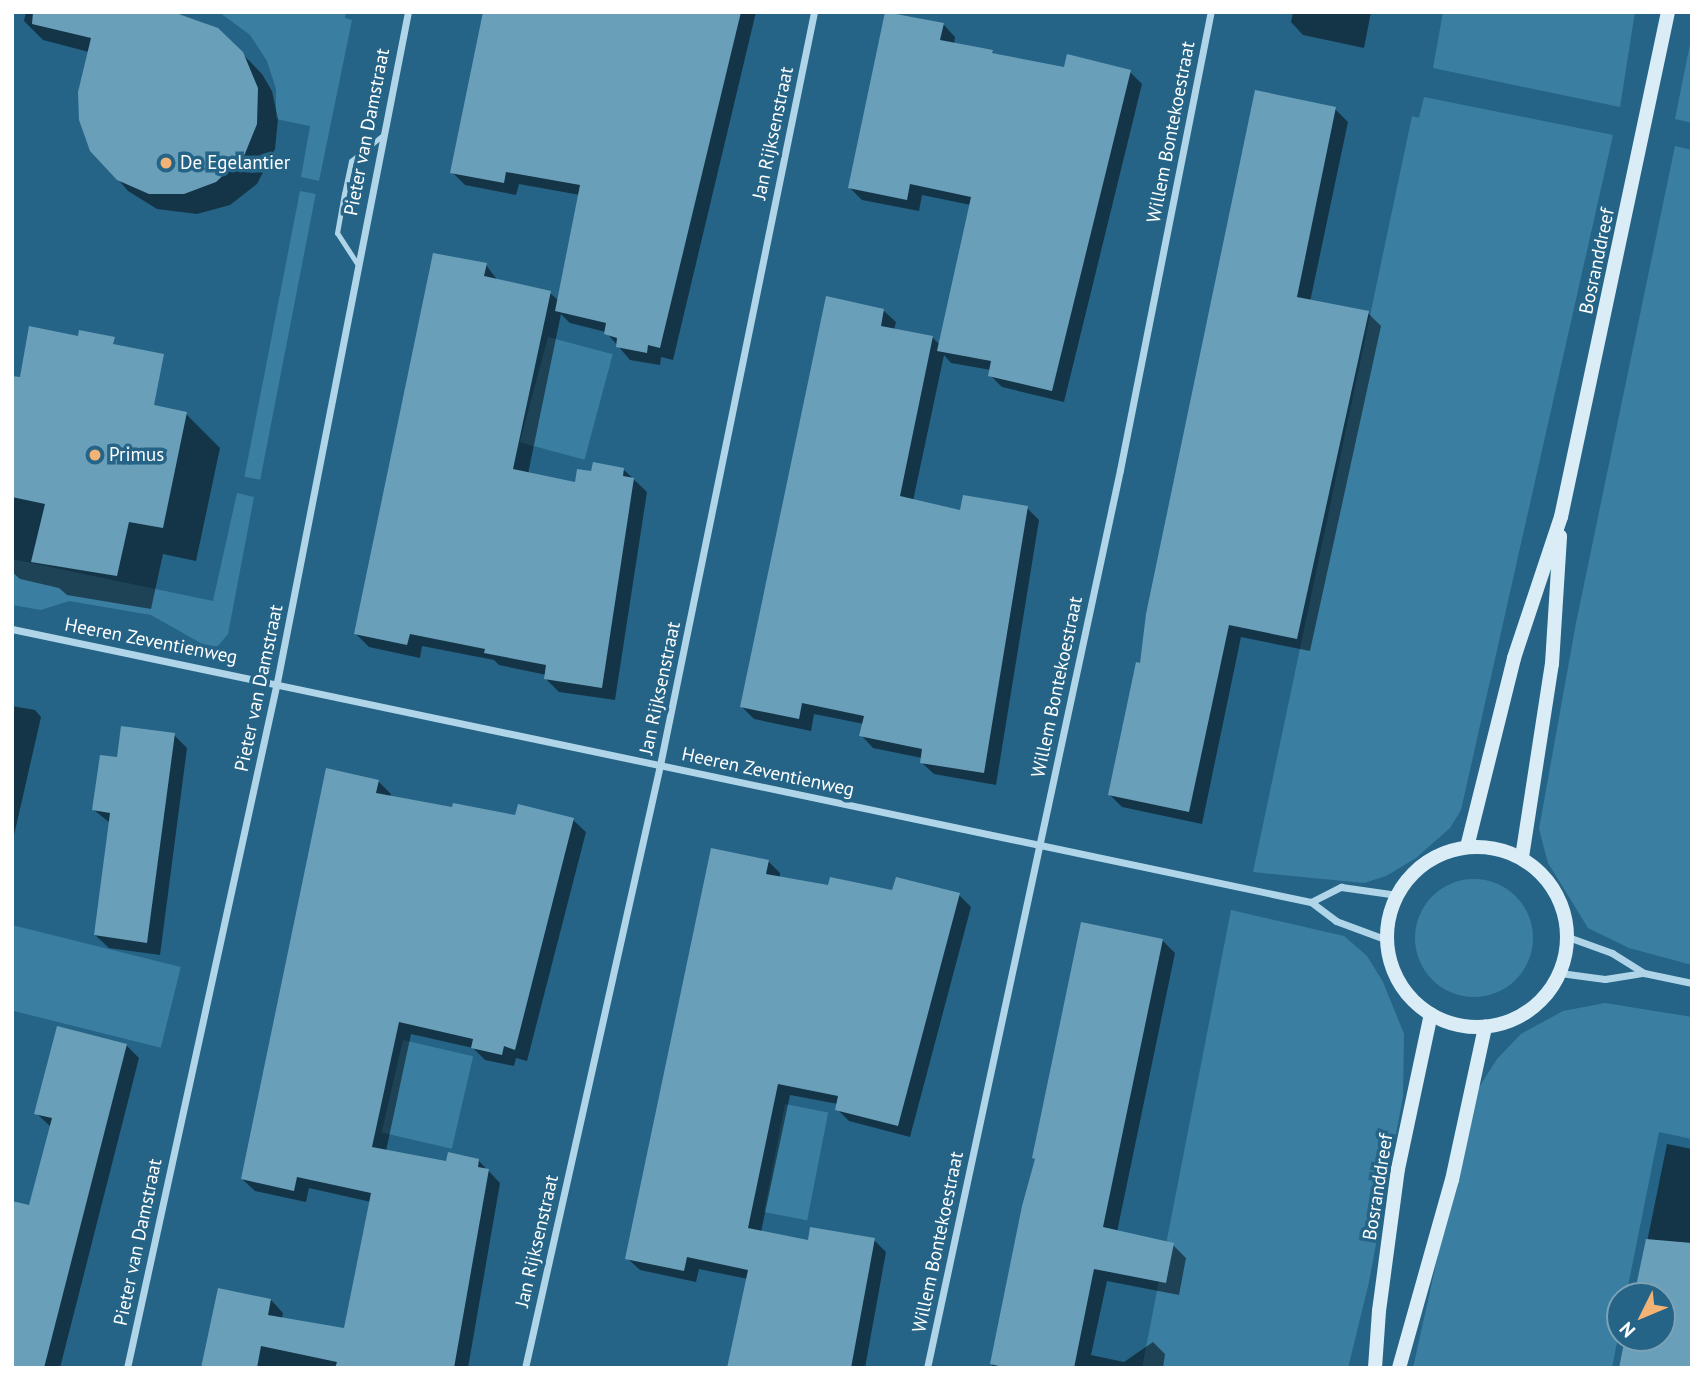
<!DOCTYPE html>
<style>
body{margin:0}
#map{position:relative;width:1704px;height:1380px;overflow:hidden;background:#256486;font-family:"PT Sans",sans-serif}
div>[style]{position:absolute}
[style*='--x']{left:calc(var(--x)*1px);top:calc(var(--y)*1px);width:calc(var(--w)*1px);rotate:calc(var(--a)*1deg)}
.green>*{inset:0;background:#3a7fa2;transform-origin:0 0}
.round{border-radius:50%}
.shadow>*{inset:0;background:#0007}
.building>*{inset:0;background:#6a9fba}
.service>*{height:5px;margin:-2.5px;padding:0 2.5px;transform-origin:2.5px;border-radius:2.5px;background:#b0d5e8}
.minor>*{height:7px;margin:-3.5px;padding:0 3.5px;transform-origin:3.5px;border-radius:3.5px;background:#b0d5e8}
.secondary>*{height:14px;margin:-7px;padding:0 7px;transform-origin:7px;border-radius:7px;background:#daedf7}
.secondary>.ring{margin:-7px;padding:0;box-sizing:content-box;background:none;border:14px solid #daedf7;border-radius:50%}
.dots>*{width:19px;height:19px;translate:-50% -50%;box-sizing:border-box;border:4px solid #256486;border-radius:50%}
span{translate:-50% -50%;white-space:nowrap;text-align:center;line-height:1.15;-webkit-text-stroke:7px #256486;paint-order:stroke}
.street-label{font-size:19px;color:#fff}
.poi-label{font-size:19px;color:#fff}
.left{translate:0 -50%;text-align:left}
.frame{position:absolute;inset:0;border:14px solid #fff;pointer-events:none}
.north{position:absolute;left:1606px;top:1282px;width:70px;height:70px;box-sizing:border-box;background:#256486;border:2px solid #7ca2b6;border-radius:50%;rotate:227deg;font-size:19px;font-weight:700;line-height:28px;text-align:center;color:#fff}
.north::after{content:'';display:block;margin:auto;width:24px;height:32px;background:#f2b375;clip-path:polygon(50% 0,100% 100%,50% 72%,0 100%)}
</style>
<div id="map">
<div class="green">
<div style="clip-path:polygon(219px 12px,346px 12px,345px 18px,352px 20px,319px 181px,301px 177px,310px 126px,276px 119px,276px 89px,267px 61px,250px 35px)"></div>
<div style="clip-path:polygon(1443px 12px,1635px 12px,1620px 107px,1433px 68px)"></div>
<div style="clip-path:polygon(1692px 34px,1692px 123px,1675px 119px)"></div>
<div style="clip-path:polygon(1424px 97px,1613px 135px,1461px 810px,1450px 828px,1416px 858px,1386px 876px,1364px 883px,1253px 872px,1412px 116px,1419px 118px)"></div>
<div style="clip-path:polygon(1675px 146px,1692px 150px,1692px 965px,1629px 948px,1588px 928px,1548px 863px,1539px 829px,1576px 623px)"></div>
<div style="left:300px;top:191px;width:16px;height:291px;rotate:11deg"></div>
<div style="left:548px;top:337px;width:67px;height:109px;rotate:15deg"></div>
<div style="clip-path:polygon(237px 493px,254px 497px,228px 634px,218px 646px,206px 646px,151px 615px,69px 601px,41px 610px,12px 605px,12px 559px,213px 601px)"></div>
<div class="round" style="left:1415px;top:879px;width:118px;height:118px"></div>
<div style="clip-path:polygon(1231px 910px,1344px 936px,1367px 956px,1383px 982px,1404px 1034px,1403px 1096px,1369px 1282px,1348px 1368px,1142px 1368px)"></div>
<div style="left:12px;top:925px;width:174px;height:83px;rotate:14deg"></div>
<div style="clip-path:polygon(1605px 1003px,1692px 1017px,1692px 1139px,1659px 1132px,1626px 1296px,1620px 1296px,1620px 1327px,1612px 1368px,1413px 1368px,1473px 1097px,1497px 1059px,1521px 1034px,1563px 1011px)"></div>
<div style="left:403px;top:1040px;width:72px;height:95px;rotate:13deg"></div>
<div style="left:785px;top:1104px;width:44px;height:110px;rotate:11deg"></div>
</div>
<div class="shadow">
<div style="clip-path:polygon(26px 12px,171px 12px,204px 23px,222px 33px,262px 74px,272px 91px,278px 119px,275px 149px,257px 184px,230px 205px,197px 214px,157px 209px,128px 191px,88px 144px,89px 52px,43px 40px,24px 21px)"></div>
<div style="clip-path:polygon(485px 12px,756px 12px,673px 360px,661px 357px,660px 365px,630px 360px,606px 332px,570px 323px,561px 314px,528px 474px,576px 485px,593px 473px,623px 469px,647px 492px,615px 700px,559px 692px,546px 679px,547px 675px,499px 665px,494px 660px,422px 646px,420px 658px,369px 647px,356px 634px,486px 265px,498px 281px,550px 293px,559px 301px,580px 195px,519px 184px,516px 195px,465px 185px,452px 172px)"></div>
<div style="clip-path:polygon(1293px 12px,1371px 12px,1364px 48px,1303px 35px,1291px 22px)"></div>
<div style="clip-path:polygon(943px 24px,955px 37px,954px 45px,1065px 69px,1130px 72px,1142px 84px,1064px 402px,1002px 387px,990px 375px,991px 370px,951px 363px,944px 355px,913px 501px,962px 512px,1027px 508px,1039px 520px,996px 785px,934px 774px,921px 762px,922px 758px,873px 748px,861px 735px,864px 724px,814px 714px,811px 731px,754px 719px,742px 707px,883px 310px,896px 322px,894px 330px,932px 337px,940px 345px,971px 205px,922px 195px,919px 211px,862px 200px,850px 188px)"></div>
<div style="clip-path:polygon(1335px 109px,1348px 122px,1310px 302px,1368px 313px,1381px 326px,1310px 651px,1241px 637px,1202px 824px,1122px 807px,1110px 795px,1142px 665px)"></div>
<div style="clip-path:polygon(12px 377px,186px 414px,220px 448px,196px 561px,163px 554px,151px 609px,67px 595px,59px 588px,20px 579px,12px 572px)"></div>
<div style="clip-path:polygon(12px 706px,35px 710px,41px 717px,12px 844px)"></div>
<div style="clip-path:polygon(174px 735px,187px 748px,160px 955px,109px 948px,95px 935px,110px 823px,94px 810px,119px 759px)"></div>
<div style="clip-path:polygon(378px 781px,391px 794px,390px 797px,517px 818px,573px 820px,586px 832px,527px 1061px,516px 1058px,514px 1066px,485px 1060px,473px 1048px,411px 1034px,386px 1151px,448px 1163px,478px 1160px,500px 1183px,468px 1368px,203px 1368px,271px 1300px,283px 1313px,282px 1319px,346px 1330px,371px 1202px,309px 1188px,306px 1202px,255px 1191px,242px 1179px)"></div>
<div style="clip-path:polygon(768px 861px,780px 873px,780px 878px,829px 887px,959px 895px,971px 907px,910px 1137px,849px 1121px,837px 1109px,838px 1104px,790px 1095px,761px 1232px,809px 1242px,874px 1240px,886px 1252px,865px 1368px,729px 1368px,748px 1279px,699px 1269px,696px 1282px,640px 1270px,627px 1258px)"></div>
<div style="clip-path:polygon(1162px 940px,1175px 953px,1117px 1232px,1173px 1245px,1186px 1258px,1179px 1295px,1107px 1281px,1091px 1355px,1124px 1362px,1153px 1342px,1165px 1354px,1163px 1368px,992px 1368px,1024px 1207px)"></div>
<div style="clip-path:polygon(126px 1045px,139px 1058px,60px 1368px,12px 1368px,31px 1208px,51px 1127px,36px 1113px)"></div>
<div style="clip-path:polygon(1667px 1144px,1692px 1149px,1692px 1368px,1627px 1338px,1662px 1338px,1662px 1296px,1636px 1296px)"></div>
</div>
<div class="building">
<div style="clip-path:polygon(33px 12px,173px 12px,218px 28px,243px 52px,258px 88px,257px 124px,244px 156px,216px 182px,184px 194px,149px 194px,117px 180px,90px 151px,79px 120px,78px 92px,91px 38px,32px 24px)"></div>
<div style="clip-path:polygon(483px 12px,741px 12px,660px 348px,648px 345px,647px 353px,616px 347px,617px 338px,604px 334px,606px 323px,555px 311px,580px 185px,506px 172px,504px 183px,450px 173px)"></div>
<div style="clip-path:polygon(885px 12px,944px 23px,940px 40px,993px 50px,992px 53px,1064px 67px,1067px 54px,1131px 70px,1052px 391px,988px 376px,991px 361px,937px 351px,971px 197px,910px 184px,907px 200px,848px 188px)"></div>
<div style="clip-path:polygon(1255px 90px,1336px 107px,1297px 297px,1369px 311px,1297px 639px,1229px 625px,1189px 812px,1108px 795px,1136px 662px,1140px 663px,1146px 614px)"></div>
<div style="clip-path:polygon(433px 253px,487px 263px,484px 276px,551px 291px,513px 469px,575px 482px,577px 469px,591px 471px,593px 462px,624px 468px,623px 476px,634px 478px,602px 688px,544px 679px,546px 665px,484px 653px,485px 649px,410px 634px,407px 645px,354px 634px)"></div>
<div style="clip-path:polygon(826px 296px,884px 309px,881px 326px,933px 336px,900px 496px,960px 510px,963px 495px,1028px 506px,984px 773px,920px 763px,922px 749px,859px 736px,864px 716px,802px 703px,799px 719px,740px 707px)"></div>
<div style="clip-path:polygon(29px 326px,78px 336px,79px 330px,115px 337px,113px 344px,164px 354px,154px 405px,187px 412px,163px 528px,129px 522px,117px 576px,31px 562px,45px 504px,12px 497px,12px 376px,20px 377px)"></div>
<div style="clip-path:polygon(121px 726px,175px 733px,147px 943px,94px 935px,110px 813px,92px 810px,100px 755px,117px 757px)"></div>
<div style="clip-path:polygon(326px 768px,379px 780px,376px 793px,452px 807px,453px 803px,515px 815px,518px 804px,574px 818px,515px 1050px,504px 1046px,502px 1055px,471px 1048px,473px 1039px,399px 1022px,372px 1147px,446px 1161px,448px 1152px,479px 1159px,478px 1167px,489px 1169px,454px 1368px,335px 1368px,337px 1362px,261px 1346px,257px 1368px,201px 1368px,218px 1288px,271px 1299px,268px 1315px,344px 1328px,371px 1193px,297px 1177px,294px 1191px,241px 1179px)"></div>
<div style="clip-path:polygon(711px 848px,769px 860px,766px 874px,828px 885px,830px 877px,892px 890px,896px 877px,960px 893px,898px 1126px,835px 1110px,838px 1096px,778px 1084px,748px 1228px,808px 1240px,810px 1227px,875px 1238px,851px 1368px,727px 1368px,748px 1270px,687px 1257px,684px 1271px,625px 1259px)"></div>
<div style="clip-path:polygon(1081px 922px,1163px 939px,1103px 1227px,1174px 1243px,1166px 1283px,1094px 1269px,1074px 1368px,1007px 1368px,990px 1364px,1022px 1206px,1035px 1159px,1032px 1158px)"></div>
<div style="clip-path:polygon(57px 1026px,127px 1044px,44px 1368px,12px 1368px,12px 1201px,29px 1205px,52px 1118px,34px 1114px)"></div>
<div style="clip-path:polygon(1646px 1239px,1692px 1243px,1692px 1368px,1619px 1368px,1625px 1338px,1662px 1338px,1662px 1296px,1634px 1296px)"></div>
</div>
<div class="service">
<div style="--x:358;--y:265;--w:38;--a:-123"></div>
<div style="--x:337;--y:233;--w:40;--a:-80"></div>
<div style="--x:344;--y:194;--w:34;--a:-78"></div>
<div style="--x:351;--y:161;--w:41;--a:-39.1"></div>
</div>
<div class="minor">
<div style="--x:12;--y:629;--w:1327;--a:11.87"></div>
<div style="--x:1311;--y:902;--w:31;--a:37"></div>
<div style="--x:1336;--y:921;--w:54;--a:20.4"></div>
<div style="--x:1311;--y:902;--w:34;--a:-27"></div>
<div style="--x:1341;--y:887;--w:57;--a:8.1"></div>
<div style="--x:1568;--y:937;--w:47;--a:20"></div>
<div style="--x:1612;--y:953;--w:38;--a:32"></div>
<div style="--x:1560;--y:973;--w:45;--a:7.6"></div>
<div style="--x:1605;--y:979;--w:39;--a:-9"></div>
<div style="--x:1644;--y:973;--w:49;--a:11.8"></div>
<div style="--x:127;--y:1368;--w:702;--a:-77.67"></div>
<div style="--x:277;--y:682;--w:683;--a:-78.94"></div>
<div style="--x:525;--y:1368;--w:618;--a:-77.38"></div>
<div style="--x:660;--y:765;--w:769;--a:-78.44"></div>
<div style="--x:927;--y:1368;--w:919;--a:-77.87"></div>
<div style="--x:1120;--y:470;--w:467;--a:-78.8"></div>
</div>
<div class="secondary">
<div style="--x:1467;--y:847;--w:195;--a:-76"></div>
<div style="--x:1514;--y:658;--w:149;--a:-71.6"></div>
<div style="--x:1561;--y:517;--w:516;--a:-78.04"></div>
<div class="ring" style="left:1387px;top:847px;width:166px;height:166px"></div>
<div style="--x:1522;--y:857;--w:195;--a:-81.2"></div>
<div style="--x:1552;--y:664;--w:128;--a:-86.4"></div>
<div style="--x:1375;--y:1368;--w:57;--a:-86"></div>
<div style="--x:1379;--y:1311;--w:143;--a:-82.4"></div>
<div style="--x:1398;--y:1169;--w:158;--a:-78"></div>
<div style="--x:1399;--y:1368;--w:195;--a:-74.3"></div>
<div style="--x:1452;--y:1180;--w:157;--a:-77.8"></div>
</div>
<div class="dots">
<div style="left:166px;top:163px;background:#f2b375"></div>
<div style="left:95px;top:455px;background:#f2b375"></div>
</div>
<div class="street-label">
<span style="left:367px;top:132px;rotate:-79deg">Pieter van Damstraat</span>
<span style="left:1171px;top:132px;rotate:-79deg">Willem Bontekoestraat</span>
<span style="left:773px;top:133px;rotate:-78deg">Jan Rijksenstraat</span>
<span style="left:1597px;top:261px;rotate:-78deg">Bosranddreef</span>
<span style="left:151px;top:641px;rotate:11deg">Heeren Zeventienweg</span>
<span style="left:1057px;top:687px;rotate:-78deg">Willem Bontekoestraat</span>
<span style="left:259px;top:688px;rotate:-78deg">Pieter van Damstraat</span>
<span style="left:660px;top:688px;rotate:-78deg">Jan Rijksenstraat</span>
<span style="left:768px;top:772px;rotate:12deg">Heeren Zeventienweg</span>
<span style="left:1378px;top:1187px;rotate:-81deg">Bosranddreef</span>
<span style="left:537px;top:1241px;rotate:-77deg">Jan Rijksenstraat</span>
<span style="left:138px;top:1242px;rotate:-78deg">Pieter van Damstraat</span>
<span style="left:938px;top:1242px;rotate:-78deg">Willem Bontekoestraat</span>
</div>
<div class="poi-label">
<span class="left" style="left:180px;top:163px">De Egelantier</span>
<span class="left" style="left:109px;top:455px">Primus</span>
</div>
<div class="frame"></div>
<div class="north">N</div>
</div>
